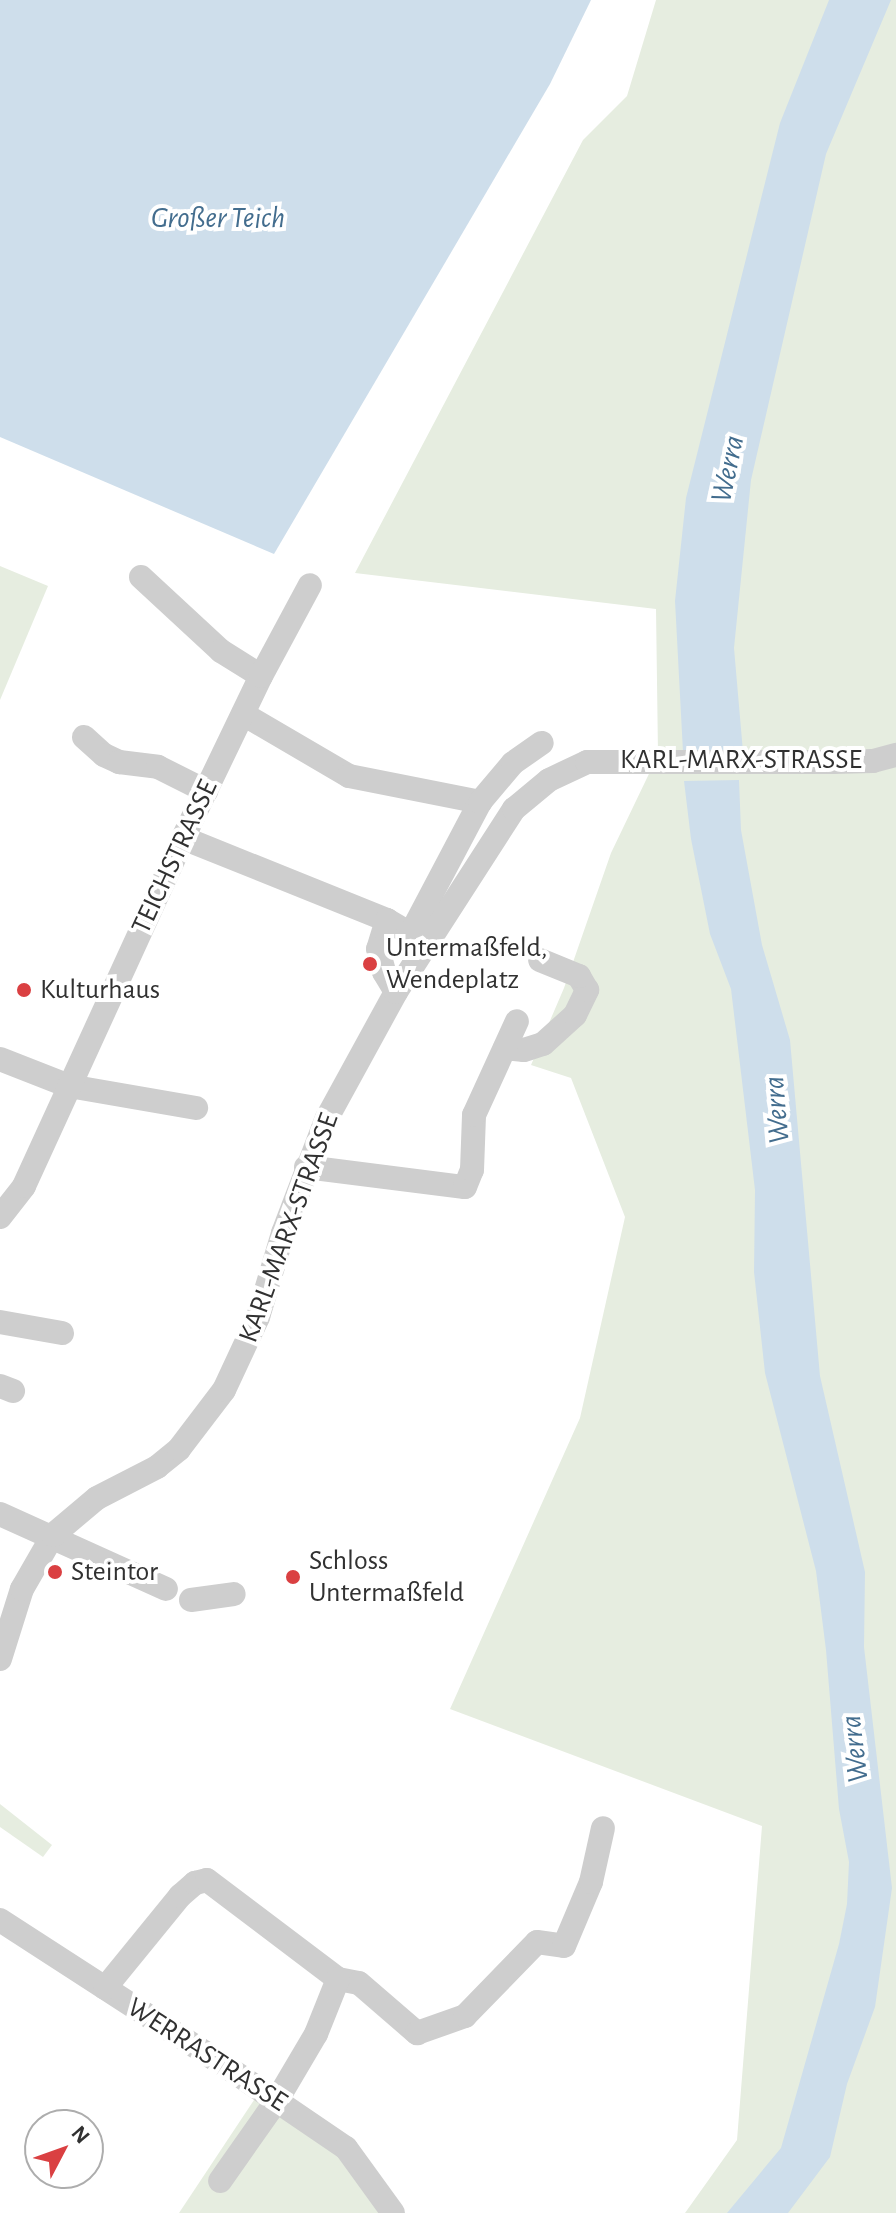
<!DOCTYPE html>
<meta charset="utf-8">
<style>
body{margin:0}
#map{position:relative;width:896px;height:2213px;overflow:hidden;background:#fff;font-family:"Alegreya Sans",sans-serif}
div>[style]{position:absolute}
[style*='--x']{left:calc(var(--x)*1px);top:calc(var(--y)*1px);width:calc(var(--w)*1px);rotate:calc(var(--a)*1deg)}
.green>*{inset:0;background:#e6ede0}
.water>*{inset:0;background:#cedeeb}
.minor>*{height:24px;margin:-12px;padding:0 12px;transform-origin:12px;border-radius:12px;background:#cecece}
.dots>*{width:22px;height:22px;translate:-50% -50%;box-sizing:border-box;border:4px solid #fff;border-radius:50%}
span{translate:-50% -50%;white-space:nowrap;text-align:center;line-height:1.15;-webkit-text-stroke:8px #fff;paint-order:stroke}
.street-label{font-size:28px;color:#313131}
.poi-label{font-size:28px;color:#313131}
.left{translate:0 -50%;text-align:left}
.water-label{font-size:30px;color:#436d8e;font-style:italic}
.north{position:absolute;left:24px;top:2109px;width:80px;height:80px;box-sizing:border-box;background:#fff;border:2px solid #adadad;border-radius:50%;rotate:49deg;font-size:22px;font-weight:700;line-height:32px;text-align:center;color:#313131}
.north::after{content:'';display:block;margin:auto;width:28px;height:36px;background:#da4042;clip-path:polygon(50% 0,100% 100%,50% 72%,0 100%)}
</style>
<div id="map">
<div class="green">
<div style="clip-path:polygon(656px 0,896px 0,896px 2213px,685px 2213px,737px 2140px,762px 1826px,450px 1709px,580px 1418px,625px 1217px,571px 1078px,531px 1065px,564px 988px,611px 853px,658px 755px,656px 609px,355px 573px,583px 140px,627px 96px)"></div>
<div style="clip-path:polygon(0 566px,48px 586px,0 700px)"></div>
<div style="clip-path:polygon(0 1804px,52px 1845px,43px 1857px,0 1827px)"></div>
<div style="clip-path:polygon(256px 2097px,339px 2156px,383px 2213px,179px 2213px)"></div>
</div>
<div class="water">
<div style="clip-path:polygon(0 0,591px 0,550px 84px,274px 554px,0 437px)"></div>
<div style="clip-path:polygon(829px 0,891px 0,826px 154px,751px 480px,734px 648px,743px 752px,683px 752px,675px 601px,686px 498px,780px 123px)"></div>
<div style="clip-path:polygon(739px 780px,741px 830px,762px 945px,790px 1040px,820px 1376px,865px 1572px,864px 1647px,892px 1888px,875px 2007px,847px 2084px,830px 2157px,788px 2213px,727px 2213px,781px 2148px,839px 1944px,847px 1904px,849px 1862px,839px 1809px,826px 1650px,816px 1571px,765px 1373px,754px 1272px,755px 1190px,731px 989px,710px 934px,691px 839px,684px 781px)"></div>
</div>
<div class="minor">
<div style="--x:141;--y:577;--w:109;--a:42.8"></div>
<div style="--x:221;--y:651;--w:47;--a:32"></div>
<div style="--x:243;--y:714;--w:123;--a:30.3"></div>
<div style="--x:349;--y:776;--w:134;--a:11.2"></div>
<div style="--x:84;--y:737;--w:27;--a:42"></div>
<div style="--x:104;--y:755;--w:17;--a:25"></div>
<div style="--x:119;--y:762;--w:39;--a:7"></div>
<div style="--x:158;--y:767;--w:54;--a:26.6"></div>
<div style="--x:183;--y:838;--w:220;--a:21.9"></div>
<div style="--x:387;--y:920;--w:45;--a:30.5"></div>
<div style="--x:387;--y:920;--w:30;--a:107"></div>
<div style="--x:378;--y:949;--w:24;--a:75"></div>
<div style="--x:384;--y:972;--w:23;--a:59"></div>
<div style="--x:411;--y:933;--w:148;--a:-62.2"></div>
<div style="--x:480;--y:802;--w:51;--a:-49.8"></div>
<div style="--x:513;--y:763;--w:35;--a:-35"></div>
<div style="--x:505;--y:1048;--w:19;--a:6"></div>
<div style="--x:524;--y:1050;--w:20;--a:-18"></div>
<div style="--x:543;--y:1044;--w:43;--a:-42.2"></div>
<div style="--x:575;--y:1015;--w:28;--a:-64"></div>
<div style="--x:587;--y:990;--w:16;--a:-120"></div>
<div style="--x:579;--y:976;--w:42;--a:-157.7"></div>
<div style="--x:0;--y:1059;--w:74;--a:21.4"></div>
<div style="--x:69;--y:1086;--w:129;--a:9.8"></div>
<div style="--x:306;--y:1167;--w:160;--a:7.2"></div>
<div style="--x:465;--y:1187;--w:18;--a:-68"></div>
<div style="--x:472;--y:1170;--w:55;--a:-87.9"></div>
<div style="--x:474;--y:1115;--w:103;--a:-65.4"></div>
<div style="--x:0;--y:1217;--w:39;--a:-52"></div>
<div style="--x:24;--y:1186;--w:383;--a:-65.4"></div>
<div style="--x:183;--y:838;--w:180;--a:-64.3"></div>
<div style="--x:261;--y:676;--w:103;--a:-61.7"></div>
<div style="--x:0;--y:1322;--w:63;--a:10.1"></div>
<div style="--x:0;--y:1386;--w:14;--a:21"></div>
<div style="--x:0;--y:1514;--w:182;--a:24.3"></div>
<div style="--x:191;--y:1600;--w:43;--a:-7.9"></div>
<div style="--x:0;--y:1659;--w:73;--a:-72.6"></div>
<div style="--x:22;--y:1589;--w:62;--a:-60.1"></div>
<div style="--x:53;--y:1535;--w:57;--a:-40.1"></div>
<div style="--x:97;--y:1498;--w:68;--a:-27.3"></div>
<div style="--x:157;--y:1467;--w:28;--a:-39"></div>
<div style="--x:179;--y:1449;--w:74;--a:-52.7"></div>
<div style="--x:224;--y:1390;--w:81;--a:-65"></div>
<div style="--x:258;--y:1317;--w:88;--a:-73.4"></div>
<div style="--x:283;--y:1233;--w:123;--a:-69.1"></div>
<div style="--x:327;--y:1118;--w:144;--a:-61.3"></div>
<div style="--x:396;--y:992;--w:218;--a:-57.2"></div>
<div style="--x:514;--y:809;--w:45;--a:-39.6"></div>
<div style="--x:549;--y:780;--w:42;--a:-25.3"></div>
<div style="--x:587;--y:762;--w:246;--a:0"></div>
<div style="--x:833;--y:762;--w:40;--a:-1.4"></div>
<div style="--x:873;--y:761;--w:24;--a:-15"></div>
<div style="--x:0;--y:1920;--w:256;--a:32.9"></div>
<div style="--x:215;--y:2059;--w:158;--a:34.2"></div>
<div style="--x:346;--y:2148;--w:80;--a:54.1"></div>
<div style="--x:338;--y:1979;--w:21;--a:11"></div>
<div style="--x:359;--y:1983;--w:77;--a:40.8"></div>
<div style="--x:417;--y:2033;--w:51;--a:-19.5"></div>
<div style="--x:465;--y:2016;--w:103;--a:-45.8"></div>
<div style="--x:537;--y:1942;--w:27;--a:8"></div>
<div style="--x:564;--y:1946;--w:69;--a:-67.1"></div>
<div style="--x:591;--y:1882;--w:55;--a:-77.5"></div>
<div style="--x:105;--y:1988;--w:119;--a:-50.8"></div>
<div style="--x:180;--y:1896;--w:20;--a:-41"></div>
<div style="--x:195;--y:1883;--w:12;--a:-14"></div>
<div style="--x:207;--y:1880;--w:164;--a:37.1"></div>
<div style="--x:338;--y:1979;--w:59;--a:111.8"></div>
<div style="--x:316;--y:2034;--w:77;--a:120.6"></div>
<div style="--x:277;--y:2100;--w:99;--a:125.1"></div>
</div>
<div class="dots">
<div style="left:370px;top:964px;background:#da4042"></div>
<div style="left:24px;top:990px;background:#da4042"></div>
<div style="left:55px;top:1572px;background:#da4042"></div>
<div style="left:293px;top:1577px;background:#da4042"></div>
</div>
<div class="street-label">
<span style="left:741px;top:760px">KARL-MARX-STRASSE</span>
<span style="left:175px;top:857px;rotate:-65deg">TEICHSTRASSE</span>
<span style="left:289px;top:1228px;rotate:-70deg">KARL-MARX-STRASSE</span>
<span style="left:207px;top:2055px;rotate:33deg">WERRASTRASSE</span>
</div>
<div class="poi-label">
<span class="left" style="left:386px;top:964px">Untermaßfeld,<br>Wendeplatz</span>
<span class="left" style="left:40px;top:990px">Kulturhaus</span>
<span class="left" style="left:309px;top:1577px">Schloss<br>Untermaßfeld</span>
<span class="left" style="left:71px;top:1572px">Steintor</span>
</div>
<div class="water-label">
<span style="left:218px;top:218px">Großer Teich</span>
<span style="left:728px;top:469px;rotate:-78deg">Werra</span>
<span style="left:777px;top:1110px;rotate:-95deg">Werra</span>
<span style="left:855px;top:1749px;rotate:-97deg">Werra</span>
</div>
<div class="north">N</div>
</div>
